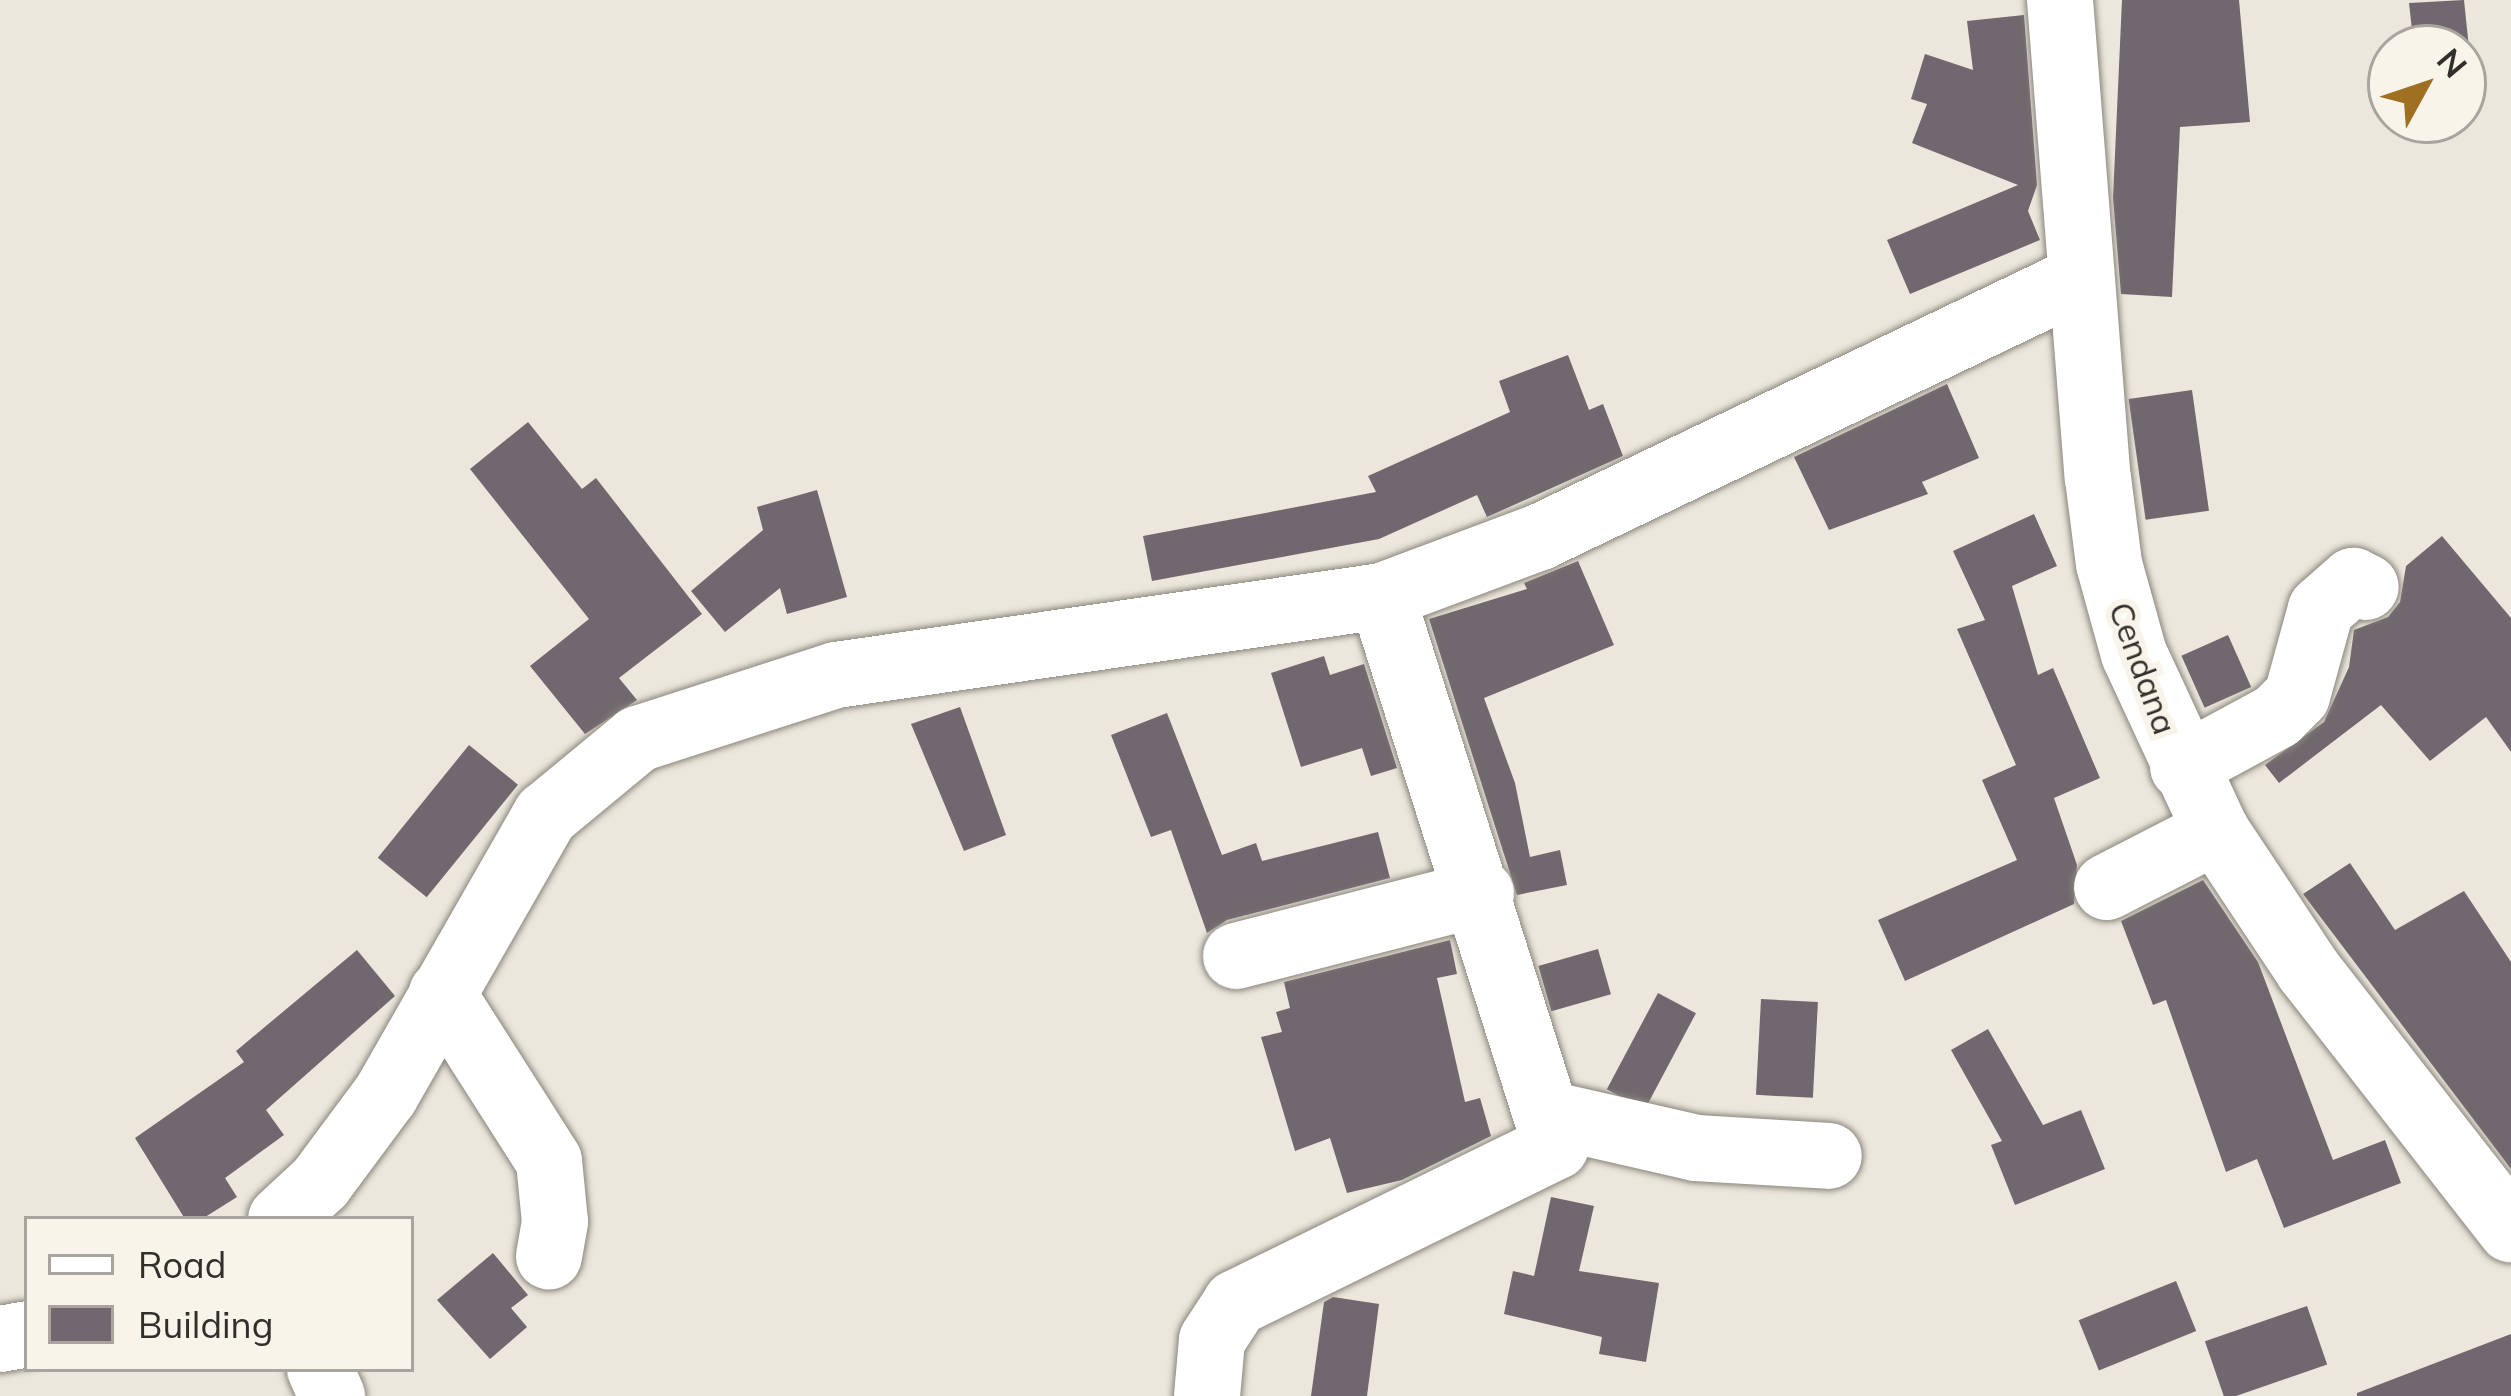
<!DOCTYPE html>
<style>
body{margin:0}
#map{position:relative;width:2511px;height:1396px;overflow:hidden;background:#ebe7dc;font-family:Mulish,sans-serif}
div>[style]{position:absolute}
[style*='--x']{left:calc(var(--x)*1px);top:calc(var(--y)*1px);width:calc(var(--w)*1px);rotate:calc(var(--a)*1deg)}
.building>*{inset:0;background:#71686f;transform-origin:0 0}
.roads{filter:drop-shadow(0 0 3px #8a867d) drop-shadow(0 0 3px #8a867d)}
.minor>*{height:66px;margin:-33px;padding:0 33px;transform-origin:33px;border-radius:33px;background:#fff}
span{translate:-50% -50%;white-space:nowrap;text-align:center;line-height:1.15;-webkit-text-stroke:12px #f9f4ea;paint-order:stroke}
.street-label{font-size:33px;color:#312f2b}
.legend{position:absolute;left:24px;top:1216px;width:390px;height:156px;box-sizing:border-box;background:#f9f4ea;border:3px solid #a9a59e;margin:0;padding:15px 21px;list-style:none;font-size:36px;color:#312f2b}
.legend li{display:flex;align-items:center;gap:24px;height:60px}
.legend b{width:60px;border:3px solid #a9a59e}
.north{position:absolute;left:2367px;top:24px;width:120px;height:120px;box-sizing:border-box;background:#f9f4ea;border:3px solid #a9a59e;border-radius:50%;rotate:50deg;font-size:33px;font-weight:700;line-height:48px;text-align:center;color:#312f2b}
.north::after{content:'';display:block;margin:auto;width:42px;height:54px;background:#9f6f22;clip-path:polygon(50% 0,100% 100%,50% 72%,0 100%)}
</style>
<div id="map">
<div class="building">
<div style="clip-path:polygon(2122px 0,2239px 0,2250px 122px,2180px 127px,2172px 297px,2121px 294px,2113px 198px)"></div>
<div style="clip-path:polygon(2464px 0,2469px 48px,2414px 48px,2409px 3px)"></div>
<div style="clip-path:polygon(2024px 15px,2037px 185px,2028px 211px,2040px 240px,1910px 294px,1887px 240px,2018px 185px,1912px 143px,1927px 104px,1911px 99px,1925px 54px,1973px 70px,1967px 21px)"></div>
<div style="clip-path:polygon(1568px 355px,1589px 410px,1603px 404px,1623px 456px,1487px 517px,1477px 495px,1379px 539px,1152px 581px,1143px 536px,1376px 492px,1368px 476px,1510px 412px,1499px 381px)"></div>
<div style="clip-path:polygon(1947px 384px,1979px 458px,1922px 482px,1928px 494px,1829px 530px,1794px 457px)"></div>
<div style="left:2192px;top:390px;width:122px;height:64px;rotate:82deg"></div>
<div style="clip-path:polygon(528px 422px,582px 489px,596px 478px,702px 614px,619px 678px,637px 700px,585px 734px,530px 666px,589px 619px,470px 469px)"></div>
<div style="clip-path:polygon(817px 490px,847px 597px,787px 614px,780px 588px,725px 632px,691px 591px,763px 530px,757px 507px)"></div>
<div style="clip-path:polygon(2034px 514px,2057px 566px,2012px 586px,2038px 675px,2053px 668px,2100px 778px,2054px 798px,2077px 865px,2074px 904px,1905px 981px,1878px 920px,2017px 860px,1982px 780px,2016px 765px,1957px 629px,1985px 620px,1953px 551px)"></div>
<div style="clip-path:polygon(2442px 536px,2511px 618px,2511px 752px,2486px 717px,2430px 761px,2381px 705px,2279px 783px,2265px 765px,2324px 722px,2349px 667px,2354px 630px,2388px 617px,2400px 602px,2406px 566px)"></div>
<div style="clip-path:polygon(1578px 561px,1614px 645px,1484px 698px,1515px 783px,1530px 857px,1560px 850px,1567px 885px,1517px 895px,1429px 619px,1527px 589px,1524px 583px)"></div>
<div style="left:2228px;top:635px;width:57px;height:51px;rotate:66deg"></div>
<div style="clip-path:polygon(1324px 656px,1330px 675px,1364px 664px,1397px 768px,1371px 776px,1362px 748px,1301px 767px,1271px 673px)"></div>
<div style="clip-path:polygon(960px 707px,1006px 835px,964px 851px,911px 724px)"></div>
<div style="clip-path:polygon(1167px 713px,1222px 855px,1256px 843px,1262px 861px,1378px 832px,1390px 878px,1227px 920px,1207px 933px,1171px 830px,1151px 837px,1111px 735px)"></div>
<div style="left:469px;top:745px;width:63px;height:145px;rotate:39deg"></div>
<div style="clip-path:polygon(2350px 863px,2395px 930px,2464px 891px,2511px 962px,2511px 1169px,2303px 894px)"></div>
<div style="clip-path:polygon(2203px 880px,2258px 962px,2333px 1160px,2385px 1140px,2401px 1183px,2284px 1228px,2257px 1159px,2226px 1172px,2166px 1000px,2153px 1005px,2121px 921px)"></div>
<div style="clip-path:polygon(1450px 940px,1457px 974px,1437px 978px,1465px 1102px,1480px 1098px,1491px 1136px,1402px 1180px,1347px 1193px,1330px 1138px,1295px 1151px,1261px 1037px,1282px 1032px,1276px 1012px,1290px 1008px,1284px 982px)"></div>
<div style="left:1598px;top:949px;width:47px;height:62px;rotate:74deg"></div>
<div style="clip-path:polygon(357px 950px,395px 996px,266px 1110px,284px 1135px,225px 1178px,237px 1197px,202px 1219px,185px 1219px,135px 1138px,244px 1062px,236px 1051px)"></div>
<div style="left:1658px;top:993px;width:43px;height:109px;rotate:28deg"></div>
<div style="left:1761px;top:999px;width:57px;height:96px;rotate:3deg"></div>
<div style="clip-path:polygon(1988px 1029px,2043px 1125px,2081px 1110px,2105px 1169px,2015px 1205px,1991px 1145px,2002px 1141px,1951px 1050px)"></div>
<div style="clip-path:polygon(1551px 1197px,1594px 1206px,1579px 1271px,1659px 1283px,1646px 1362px,1599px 1354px,1602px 1337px,1504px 1314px,1513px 1271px,1534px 1276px)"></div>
<div style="clip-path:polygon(493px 1253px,528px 1295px,511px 1308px,527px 1327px,490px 1359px,437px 1300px)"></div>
<div style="left:2176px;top:1281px;width:54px;height:105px;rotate:68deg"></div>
<div style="clip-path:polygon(1333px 1297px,1379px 1304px,1367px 1396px,1311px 1396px,1324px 1302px)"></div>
<div style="left:2307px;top:1306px;width:62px;height:108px;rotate:71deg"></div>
<div style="clip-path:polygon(2511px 1334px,2511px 1396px,2357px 1396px,2357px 1393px)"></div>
</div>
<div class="roads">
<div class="minor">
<div style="--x:2060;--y:0;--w:480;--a:85.5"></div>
<div style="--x:2098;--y:478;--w:87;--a:82.7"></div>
<div style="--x:2109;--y:564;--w:93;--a:74.5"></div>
<div style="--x:2134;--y:654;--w:195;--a:65.1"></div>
<div style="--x:2216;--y:831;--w:168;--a:56.4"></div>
<div style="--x:2309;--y:971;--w:328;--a:52"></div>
<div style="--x:2183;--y:767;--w:107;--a:-28.5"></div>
<div style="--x:2277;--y:716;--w:28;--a:-45"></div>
<div style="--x:2297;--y:696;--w:90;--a:-74.6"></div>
<div style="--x:2321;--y:609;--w:43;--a:-41.2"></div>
<div style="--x:2353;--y:581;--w:14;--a:25"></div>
<div style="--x:2107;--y:887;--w:123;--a:-27.2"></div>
<div style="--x:1236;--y:956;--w:253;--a:-14.4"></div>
<div style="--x:442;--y:993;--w:199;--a:57.5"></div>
<div style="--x:549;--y:1161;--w:61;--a:84.4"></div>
<div style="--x:555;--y:1222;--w:35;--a:100"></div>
<div style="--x:1552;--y:1115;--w:148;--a:12.9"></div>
<div style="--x:1696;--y:1148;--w:133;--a:3.4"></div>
<div style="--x:281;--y:1219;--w:53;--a:-42.7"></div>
<div style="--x:320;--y:1183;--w:111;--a:-53.4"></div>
<div style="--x:386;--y:1094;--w:322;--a:-60.2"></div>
<div style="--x:546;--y:815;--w:119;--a:-39.6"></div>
<div style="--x:638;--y:739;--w:208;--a:-17.9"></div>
<div style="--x:836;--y:675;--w:552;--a:-8.23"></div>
<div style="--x:1382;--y:596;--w:169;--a:-20.5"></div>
<div style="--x:1540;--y:537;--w:595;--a:-25.58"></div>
<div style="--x:0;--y:1339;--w:27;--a:-10"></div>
<div style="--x:320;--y:1369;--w:30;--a:66"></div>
<div style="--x:1207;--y:1396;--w:56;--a:-84.9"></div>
<div style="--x:1212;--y:1340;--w:44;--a:-57"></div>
<div style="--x:1236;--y:1303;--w:356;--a:-26.1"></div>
<div style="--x:1556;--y:1146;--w:577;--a:-107.56"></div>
</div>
</div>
<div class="street-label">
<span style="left:2143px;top:668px;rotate:70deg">Cendana</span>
</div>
<ul class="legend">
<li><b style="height:15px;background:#fff"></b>Road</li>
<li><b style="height:33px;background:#71686f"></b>Building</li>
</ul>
<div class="north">N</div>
</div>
